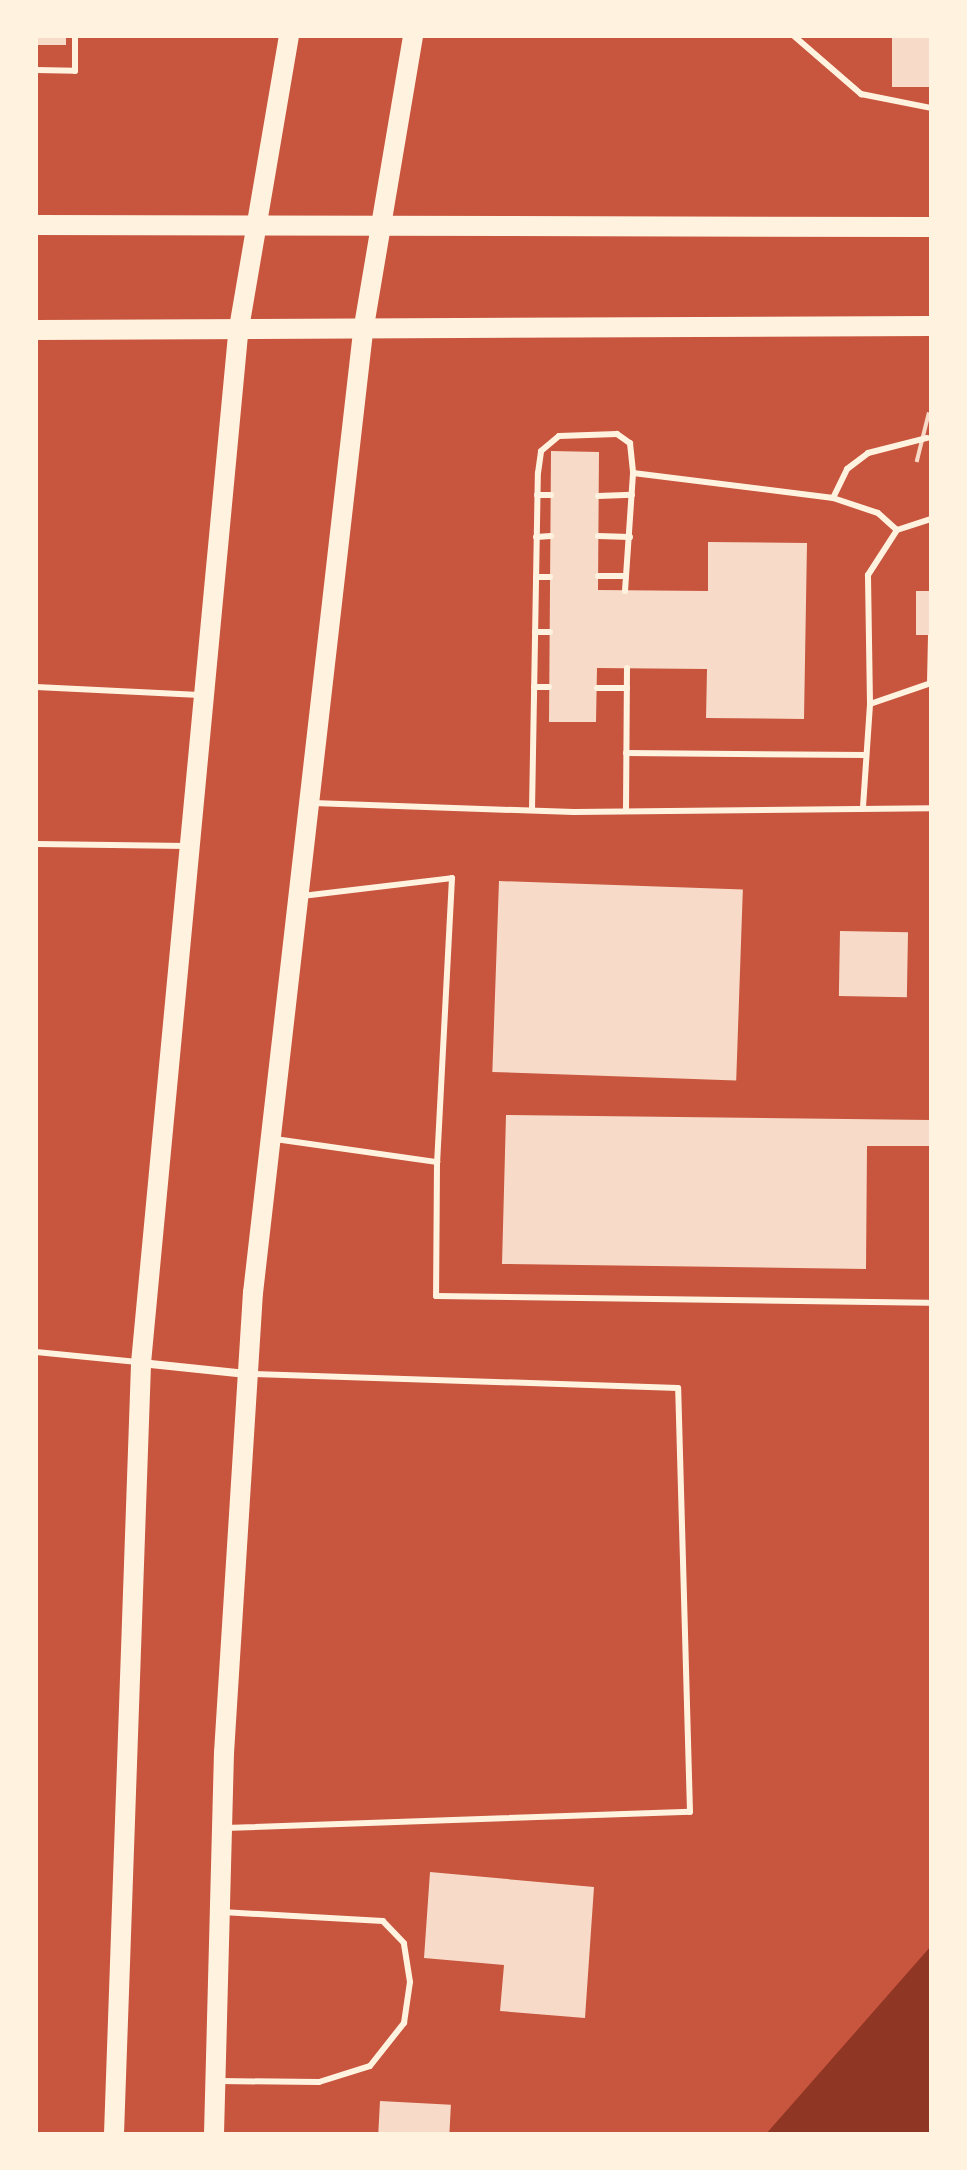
<!DOCTYPE html>
<style>
body{margin:0}
#map{position:relative;width:967px;height:2170px;overflow:hidden;background:#c8553d;font-family:Spectral,serif}
div>[style]{position:absolute}
[style*='--x']{left:calc(var(--x)*1px);top:calc(var(--y)*1px);width:calc(var(--w)*1px);rotate:calc(var(--a)*1deg)}
.water>*{inset:0;background:#8f3625}
.building>*{inset:0;background:#f7dbc8;transform-origin:0 0}
.service>*{height:6px;margin:-3px;padding:0 3px;transform-origin:3px;border-radius:3px;background:#fff3e0}
.minor>*{height:8px;margin:-4px;padding:0 4px;transform-origin:4px;border-radius:4px;background:#fff3e0}
.primary>*{height:20px;margin:-10px;padding:0 10px;transform-origin:10px;border-radius:10px;background:#fff3e0}
span{translate:-50% -50%;white-space:nowrap;text-align:center;line-height:1.15;-webkit-text-stroke:8px #fff3e0;paint-order:stroke}
.frame{position:absolute;inset:0;border:38px solid #fff3e0;pointer-events:none}
</style>
<div id="map">
<div class="water">
<div style="clip-path:polygon(931px 1946px,931px 2134px,766px 2134px)"></div>
</div>
<div class="building">
<div style="left:36px;top:36px;width:30px;height:9px"></div>
<div style="left:892px;top:36px;width:39px;height:51px"></div>
<div style="left:927px;top:412px;width:4px;height:51px;rotate:14deg"></div>
<div style="clip-path:polygon(551px 451px,599px 452px,598px 590px,708px 591px,708px 542px,807px 543px,804px 719px,706px 718px,707px 669px,597px 668px,596px 722px,549px 722px)"></div>
<div style="left:916px;top:591px;width:15px;height:44px"></div>
<div style="left:499px;top:881px;width:244px;height:191px;rotate:2deg"></div>
<div style="left:840px;top:931px;width:68px;height:65px;rotate:1deg"></div>
<div style="clip-path:polygon(506px 1115px,931px 1120px,931px 1146px,867px 1146px,866px 1269px,502px 1264px)"></div>
<div style="clip-path:polygon(430px 1872px,594px 1887px,585px 2018px,500px 2011px,504px 1965px,424px 1958px)"></div>
<div style="left:380px;top:2101px;width:71px;height:33px;rotate:3deg"></div>
</div>
<div class="service">
<div style="--x:794;--y:36;--w:89;--a:40.9"></div>
<div style="--x:861;--y:94;--w:71;--a:11.3"></div>
<div style="--x:36;--y:70;--w:39;--a:1"></div>
<div style="--x:75;--y:71;--w:35;--a:-90"></div>
<div style="--x:537;--y:495;--w:14;--a:0"></div>
<div style="--x:598;--y:496;--w:34;--a:-2"></div>
<div style="--x:833;--y:498;--w:32;--a:-64"></div>
<div style="--x:847;--y:469;--w:26;--a:-37"></div>
<div style="--x:868;--y:453;--w:61;--a:-14.3"></div>
<div style="--x:598;--y:536;--w:32;--a:2"></div>
<div style="--x:536;--y:537;--w:15;--a:-4"></div>
<div style="--x:598;--y:576;--w:28;--a:0"></div>
<div style="--x:536;--y:577;--w:14;--a:0"></div>
<div style="--x:625;--y:591;--w:118;--a:-86.1"></div>
<div style="--x:535;--y:632;--w:15;--a:0"></div>
<div style="--x:930;--y:683;--w:47;--a:-88.8"></div>
<div style="--x:36;--y:687;--w:164;--a:2.8"></div>
<div style="--x:534;--y:687;--w:15;--a:0"></div>
<div style="--x:597;--y:688;--w:30;--a:0"></div>
<div style="--x:870;--y:704;--w:129;--a:-90.9"></div>
<div style="--x:868;--y:575;--w:54;--a:-57.2"></div>
<div style="--x:897;--y:530;--w:36;--a:-18"></div>
<div style="--x:626;--y:753;--w:240;--a:0.5"></div>
<div style="--x:313;--y:803;--w:261;--a:2"></div>
<div style="--x:574;--y:812;--w:357;--a:-0.6"></div>
<div style="--x:863;--y:807;--w:103;--a:-86.1"></div>
<div style="--x:870;--y:704;--w:65;--a:-19"></div>
<div style="--x:532;--y:810;--w:337;--a:-89"></div>
<div style="--x:538;--y:473;--w:22;--a:-82"></div>
<div style="--x:541;--y:451;--w:23;--a:-40"></div>
<div style="--x:559;--y:436;--w:58;--a:-2"></div>
<div style="--x:617;--y:434;--w:16;--a:35"></div>
<div style="--x:630;--y:443;--w:30;--a:84"></div>
<div style="--x:633;--y:473;--w:202;--a:7.1"></div>
<div style="--x:833;--y:498;--w:47;--a:18.4"></div>
<div style="--x:878;--y:513;--w:25;--a:42"></div>
<div style="--x:626;--y:810;--w:142;--a:-89.6"></div>
<div style="--x:36;--y:844;--w:151;--a:0.8"></div>
<div style="--x:302;--y:896;--w:151;--a:-6.8"></div>
<div style="--x:452;--y:878;--w:284;--a:93"></div>
<div style="--x:275;--y:1139;--w:164;--a:8.1"></div>
<div style="--x:437;--y:1162;--w:134;--a:90.4"></div>
<div style="--x:436;--y:1296;--w:492;--a:0.8"></div>
<div style="--x:36;--y:1352;--w:102;--a:5.6"></div>
<div style="--x:225;--y:1828;--w:465;--a:-2"></div>
<div style="--x:690;--y:1812;--w:424;--a:-91.6"></div>
<div style="--x:678;--y:1388;--w:427;--a:-178.1"></div>
<div style="--x:220;--y:2081;--w:99;--a:0.6"></div>
<div style="--x:319;--y:2082;--w:53;--a:-17.4"></div>
<div style="--x:370;--y:2066;--w:55;--a:-51.7"></div>
<div style="--x:404;--y:2023;--w:41;--a:-81.7"></div>
<div style="--x:410;--y:1982;--w:39;--a:-99"></div>
<div style="--x:404;--y:1943;--w:30;--a:-134"></div>
<div style="--x:383;--y:1921;--w:161;--a:-176.8"></div>
</div>
<div class="minor">
<div style="--x:141;--y:1363;--w:106;--a:6"></div>
</div>
<div class="primary">
<div style="--x:36;--y:225;--w:895;--a:0.13"></div>
<div style="--x:36;--y:330;--w:895;--a:-0.26"></div>
<div style="--x:114;--y:2134;--w:771;--a:-87.99"></div>
<div style="--x:141;--y:1363;--w:1034;--a:-84.61"></div>
<div style="--x:238;--y:334;--w:302;--a:-80.3"></div>
<div style="--x:214;--y:2134;--w:381;--a:-88.5"></div>
<div style="--x:224;--y:1753;--w:461;--a:-86.4"></div>
<div style="--x:253;--y:1293;--w:967;--a:-83.47"></div>
<div style="--x:363;--y:332;--w:300;--a:-80.4"></div>
</div>
<div class="frame"></div>
</div>
